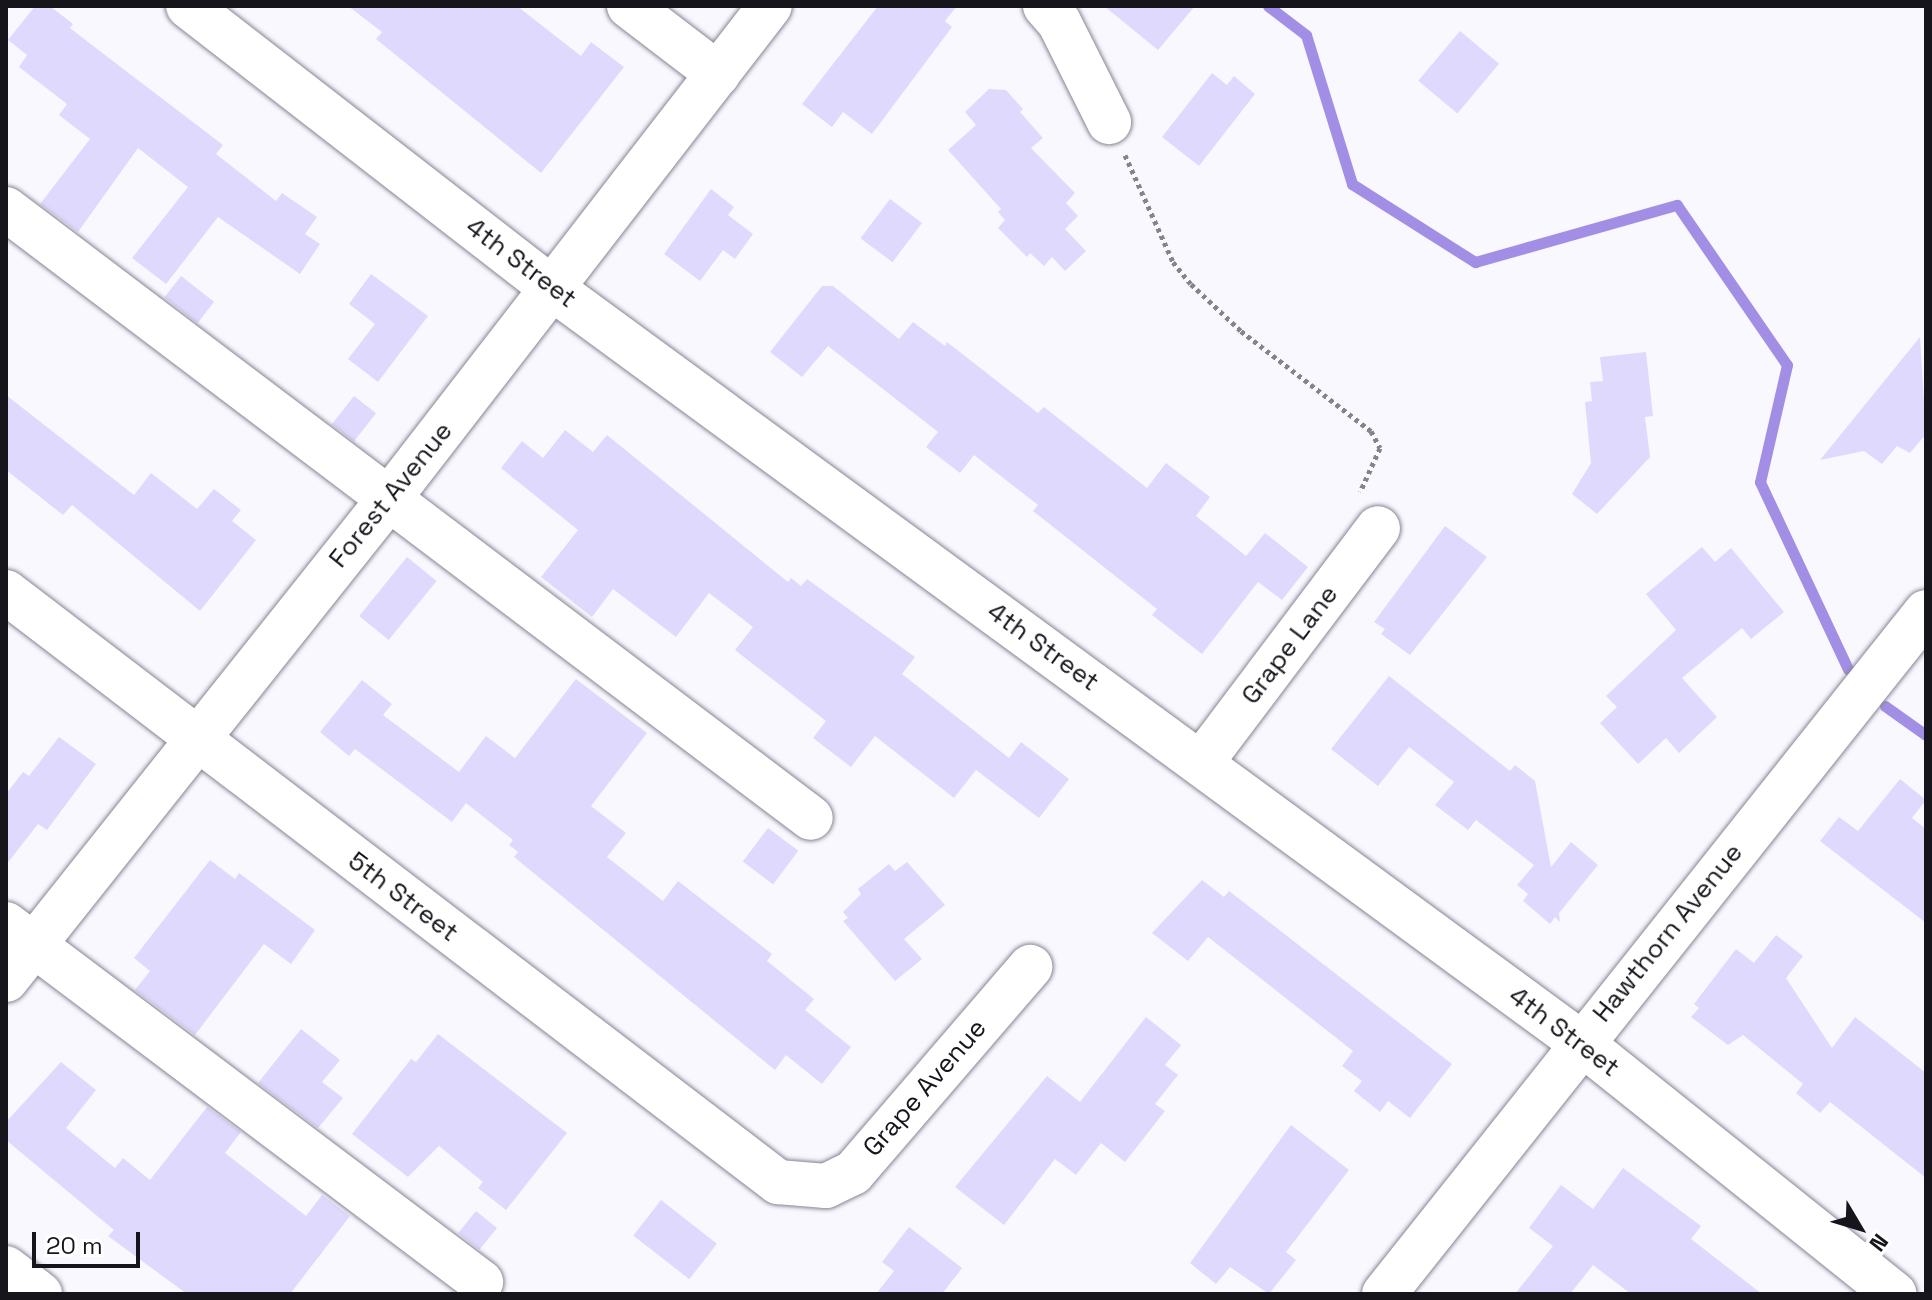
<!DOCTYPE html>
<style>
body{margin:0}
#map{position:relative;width:1932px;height:1300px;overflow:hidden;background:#f9f8fe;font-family:"Space Grotesk",sans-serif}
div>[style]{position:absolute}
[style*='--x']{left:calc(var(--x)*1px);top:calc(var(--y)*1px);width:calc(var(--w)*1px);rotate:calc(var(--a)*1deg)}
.stream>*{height:11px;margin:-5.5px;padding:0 5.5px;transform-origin:5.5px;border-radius:5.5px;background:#a28fe5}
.building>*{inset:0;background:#dfd9fe;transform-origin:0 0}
.path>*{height:5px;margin-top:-2.5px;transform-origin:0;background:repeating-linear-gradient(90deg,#85848a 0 4px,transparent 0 8px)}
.roads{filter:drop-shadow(0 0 2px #878594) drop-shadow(0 0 2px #878594)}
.minor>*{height:44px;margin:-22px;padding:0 22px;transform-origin:22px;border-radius:22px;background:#fff}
span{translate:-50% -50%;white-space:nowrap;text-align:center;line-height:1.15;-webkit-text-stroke:7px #fff;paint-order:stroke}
.street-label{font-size:26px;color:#16151b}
.frame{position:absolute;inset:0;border:8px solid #16151b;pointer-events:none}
.north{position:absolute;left:1820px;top:1188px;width:80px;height:80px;-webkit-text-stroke:6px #fff;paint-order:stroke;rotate:128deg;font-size:22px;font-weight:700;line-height:32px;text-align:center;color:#16151b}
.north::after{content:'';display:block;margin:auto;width:28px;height:36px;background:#16151b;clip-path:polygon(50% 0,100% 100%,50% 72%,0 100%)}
.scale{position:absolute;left:32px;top:1232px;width:108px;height:36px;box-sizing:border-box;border:4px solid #16151b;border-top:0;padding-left:10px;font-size:24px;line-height:28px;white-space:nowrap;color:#16151b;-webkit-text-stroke:6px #fff;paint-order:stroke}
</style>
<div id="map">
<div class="stream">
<div style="--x:1268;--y:6;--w:48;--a:37.3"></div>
<div style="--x:1306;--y:35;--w:156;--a:72.8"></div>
<div style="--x:1352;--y:184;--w:146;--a:32.4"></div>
<div style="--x:1475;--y:262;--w:210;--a:-15.8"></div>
<div style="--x:1677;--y:205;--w:194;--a:55.5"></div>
<div style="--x:1787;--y:365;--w:120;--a:103"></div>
<div style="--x:1760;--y:482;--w:207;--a:64.8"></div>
<div style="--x:1885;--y:706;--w:50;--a:35.3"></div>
</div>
<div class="building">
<div style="clip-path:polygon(35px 6px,50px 6px,73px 24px,70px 28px,88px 42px,223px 145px,216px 154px,276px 201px,282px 193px,317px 217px,305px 234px,320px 244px,300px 274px,218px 217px,166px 284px,132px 258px,188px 187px,138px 148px,78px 232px,40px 204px,90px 139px,59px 115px,67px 104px,19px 67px,27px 55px,8px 40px)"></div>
<div style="clip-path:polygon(348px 6px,517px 6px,581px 56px,591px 42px,624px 67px,541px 173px,376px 39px,382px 32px)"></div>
<div style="clip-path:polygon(878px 6px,957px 6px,945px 21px,952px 27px,872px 134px,843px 112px,832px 127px,802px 104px)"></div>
<div style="clip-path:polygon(1104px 6px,1195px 6px,1158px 50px)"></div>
<div style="left:1460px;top:31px;width:51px;height:65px;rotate:40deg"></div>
<div style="clip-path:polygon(1212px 73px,1227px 85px,1234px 76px,1255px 94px,1199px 166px,1162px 137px)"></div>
<div style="clip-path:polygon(989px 89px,1006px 90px,1023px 109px,1020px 112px,1043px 138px,1031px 148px,1075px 193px,1066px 203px,1078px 216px,1065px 229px,1086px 251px,1065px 271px,1052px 257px,1044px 266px,1030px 253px,1027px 257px,998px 228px,1005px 220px,998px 212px,1001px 209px,948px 150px,976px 125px,965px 112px)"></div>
<div style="clip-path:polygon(711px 189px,734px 207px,728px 215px,753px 234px,735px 259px,723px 250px,700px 281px,664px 254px)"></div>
<div style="left:890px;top:199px;width:40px;height:49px;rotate:37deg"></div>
<div style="clip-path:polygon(371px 274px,428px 316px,378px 382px,348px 359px,375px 324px,349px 304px)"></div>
<div style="left:181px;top:276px;width:42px;height:27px;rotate:38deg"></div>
<div style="clip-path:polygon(822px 286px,833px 286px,899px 339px,913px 322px,945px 346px,947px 342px,1038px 413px,1044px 407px,1147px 488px,1166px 463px,1210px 497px,1196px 516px,1246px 556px,1265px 533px,1308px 567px,1282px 600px,1258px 582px,1202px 654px,1152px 615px,1157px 609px,1033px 511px,1038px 505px,974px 455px,960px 473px,926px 447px,938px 432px,828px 346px,802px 377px,770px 352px)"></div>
<div style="clip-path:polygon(1920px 337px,1926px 434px,1910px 453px,1897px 446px,1882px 464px,1864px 451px,1820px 460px)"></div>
<div style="clip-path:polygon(1646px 352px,1653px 416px,1645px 417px,1650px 457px,1597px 514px,1572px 494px,1591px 463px,1585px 402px,1592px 401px,1590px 382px,1603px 381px,1600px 357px)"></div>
<div style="clip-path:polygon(6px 395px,134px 495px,151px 473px,197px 509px,214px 489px,241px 510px,232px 521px,256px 540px,200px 611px,72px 505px,63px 515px,6px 470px)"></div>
<div style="left:354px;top:396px;width:28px;height:36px;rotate:38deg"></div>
<div style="clip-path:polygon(565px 430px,593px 452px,607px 435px,788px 582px,791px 578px,801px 586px,807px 579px,915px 657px,902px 674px,1009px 758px,1021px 742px,1069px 779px,1039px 818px,976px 770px,954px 798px,875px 736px,851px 767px,813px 738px,826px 721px,735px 650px,753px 627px,709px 593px,676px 637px,613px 589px,592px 617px,541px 577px,578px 530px,501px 468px,522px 441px,543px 458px)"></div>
<div style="clip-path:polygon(1445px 526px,1487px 557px,1410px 655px,1381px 634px,1385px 629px,1374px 622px)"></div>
<div style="clip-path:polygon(1702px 547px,1715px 562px,1731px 548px,1784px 612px,1751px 639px,1742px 628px,1682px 678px,1717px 717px,1679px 753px,1666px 738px,1638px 764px,1600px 723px,1617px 707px,1606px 696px,1676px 630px,1646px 594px)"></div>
<div style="left:407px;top:557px;width:38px;height:76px;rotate:39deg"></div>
<div style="clip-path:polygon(1389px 676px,1510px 771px,1515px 765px,1535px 781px,1551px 867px,1571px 842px,1598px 865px,1559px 913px,1560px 922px,1555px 917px,1550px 924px,1523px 901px,1528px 894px,1517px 885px,1534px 865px,1476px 820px,1468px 830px,1435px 805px,1454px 782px,1409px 747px,1378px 786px,1331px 749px)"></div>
<div style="clip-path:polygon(576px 679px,647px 733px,591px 806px,626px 833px,607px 857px,663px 901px,678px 881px,772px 954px,767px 961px,814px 999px,805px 1010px,851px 1047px,822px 1084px,786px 1055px,775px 1070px,514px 857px,518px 852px,509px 845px,513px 840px,466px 803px,452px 822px,355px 749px,349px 756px,320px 732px,362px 680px,392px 704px,383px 715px,459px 772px,486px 736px,515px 758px)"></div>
<div style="clip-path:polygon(59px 737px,96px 764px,47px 830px,38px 824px,6px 865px,6px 794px,23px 772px,29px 776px)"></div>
<div style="clip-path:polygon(1900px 779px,1926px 800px,1912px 818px,1926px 829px,1926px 923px,1820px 841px,1839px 817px,1858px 831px)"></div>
<div style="left:768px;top:828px;width:38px;height:42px;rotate:37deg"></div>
<div style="clip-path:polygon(210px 860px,235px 879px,239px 873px,315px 930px,291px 964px,264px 944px,195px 1035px,135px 990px,150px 971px,134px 958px)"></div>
<div style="clip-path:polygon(907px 862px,945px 905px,904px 939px,922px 959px,895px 981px,843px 921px,848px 918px,843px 912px,861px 894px,858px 889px,889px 864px,895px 871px)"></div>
<div style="clip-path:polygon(1202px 880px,1224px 897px,1229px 891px,1452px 1064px,1410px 1118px,1388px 1101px,1380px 1112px,1354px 1091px,1362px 1081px,1342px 1066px,1353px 1051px,1208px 937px,1188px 961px,1152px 933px)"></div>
<div style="clip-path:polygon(1776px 935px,1803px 956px,1786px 978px,1832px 1048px,1855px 1017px,1926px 1073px,1926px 1178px,1830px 1102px,1820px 1113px,1796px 1093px,1803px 1084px,1743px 1035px,1728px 1045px,1691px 1017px,1699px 1008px,1694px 1004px,1736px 949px,1754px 963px)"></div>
<div style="clip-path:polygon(1146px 1017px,1181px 1045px,1165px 1065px,1178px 1075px,1155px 1104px,1165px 1111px,1125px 1162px,1101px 1143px,1076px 1175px,1055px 1159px,1004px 1225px,955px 1187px,1047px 1076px,1080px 1102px)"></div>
<div style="clip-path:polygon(301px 1029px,340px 1060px,322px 1082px,343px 1098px,318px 1128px,258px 1083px)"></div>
<div style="clip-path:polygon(438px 1034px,567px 1133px,506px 1210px,478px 1188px,483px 1182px,439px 1146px,408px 1177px,352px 1134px,411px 1059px,416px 1062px)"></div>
<div style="clip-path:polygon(61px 1062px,96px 1090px,66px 1128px,115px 1168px,123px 1158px,150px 1180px,207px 1107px,241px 1132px,225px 1153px,306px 1216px,322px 1195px,350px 1216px,290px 1294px,187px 1294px,108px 1236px,114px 1230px,6px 1140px,6px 1122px)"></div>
<div style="clip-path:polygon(1291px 1125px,1349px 1170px,1286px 1252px,1296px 1260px,1269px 1294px,1230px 1267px,1216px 1284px,1190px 1263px)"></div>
<div style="clip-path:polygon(1623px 1168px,1701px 1226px,1691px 1239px,1762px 1294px,1631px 1294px,1593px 1265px,1570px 1294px,1515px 1294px,1553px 1246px,1529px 1228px,1561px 1185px,1593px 1209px)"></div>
<div style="left:661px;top:1200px;width:71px;height:45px;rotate:38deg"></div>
<div style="left:476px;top:1211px;width:27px;height:28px;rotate:39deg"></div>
<div style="clip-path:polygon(909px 1227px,962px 1268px,942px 1294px,876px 1294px,894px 1271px,882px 1262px)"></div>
</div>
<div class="path">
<div style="--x:1125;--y:155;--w:117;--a:65.8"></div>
<div style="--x:1173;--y:262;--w:28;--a:51"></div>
<div style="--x:1191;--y:284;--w:69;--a:43.2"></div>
<div style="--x:1241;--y:331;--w:164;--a:37.6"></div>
<div style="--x:1371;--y:431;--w:19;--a:62"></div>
<div style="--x:1380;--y:448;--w:48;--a:114.4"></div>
</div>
<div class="roads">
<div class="minor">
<div style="--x:188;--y:6;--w:462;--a:37.8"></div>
<div style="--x:553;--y:289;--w:1273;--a:36.25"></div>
<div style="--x:1580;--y:1042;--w:403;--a:38.7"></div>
<div style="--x:629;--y:6;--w:112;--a:37.4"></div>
<div style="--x:1045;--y:6;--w:21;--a:49"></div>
<div style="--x:1059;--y:22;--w:112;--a:63.4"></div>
<div style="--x:6;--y:209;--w:1009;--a:37.11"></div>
<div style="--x:6;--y:592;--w:972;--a:37.39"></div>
<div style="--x:778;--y:1182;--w:48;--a:4.8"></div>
<div style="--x:826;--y:1186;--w:30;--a:-26"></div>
<div style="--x:853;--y:1173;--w:272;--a:-49.3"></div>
<div style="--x:1201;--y:763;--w:294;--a:-53"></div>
<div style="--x:6;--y:924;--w:595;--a:37"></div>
<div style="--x:6;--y:980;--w:613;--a:-51.49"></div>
<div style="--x:388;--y:500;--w:624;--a:-52.29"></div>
<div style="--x:6;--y:1268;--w:43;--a:37.4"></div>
<div style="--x:1384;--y:1294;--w:871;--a:-51.53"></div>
</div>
</div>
<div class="street-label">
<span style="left:521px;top:263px;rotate:37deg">4th Street</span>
<span style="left:391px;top:495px;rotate:-51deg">Forest Avenue</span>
<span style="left:1290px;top:645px;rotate:-53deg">Grape Lane</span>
<span style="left:1043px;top:647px;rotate:36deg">4th Street</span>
<span style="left:403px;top:897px;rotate:37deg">5th Street</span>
<span style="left:1668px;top:933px;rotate:-51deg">Hawthorn Avenue</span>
<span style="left:1564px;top:1032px;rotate:37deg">4th Street</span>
<span style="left:925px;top:1088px;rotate:-49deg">Grape Avenue</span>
</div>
<div class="frame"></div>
<div class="north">N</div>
<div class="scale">20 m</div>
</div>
